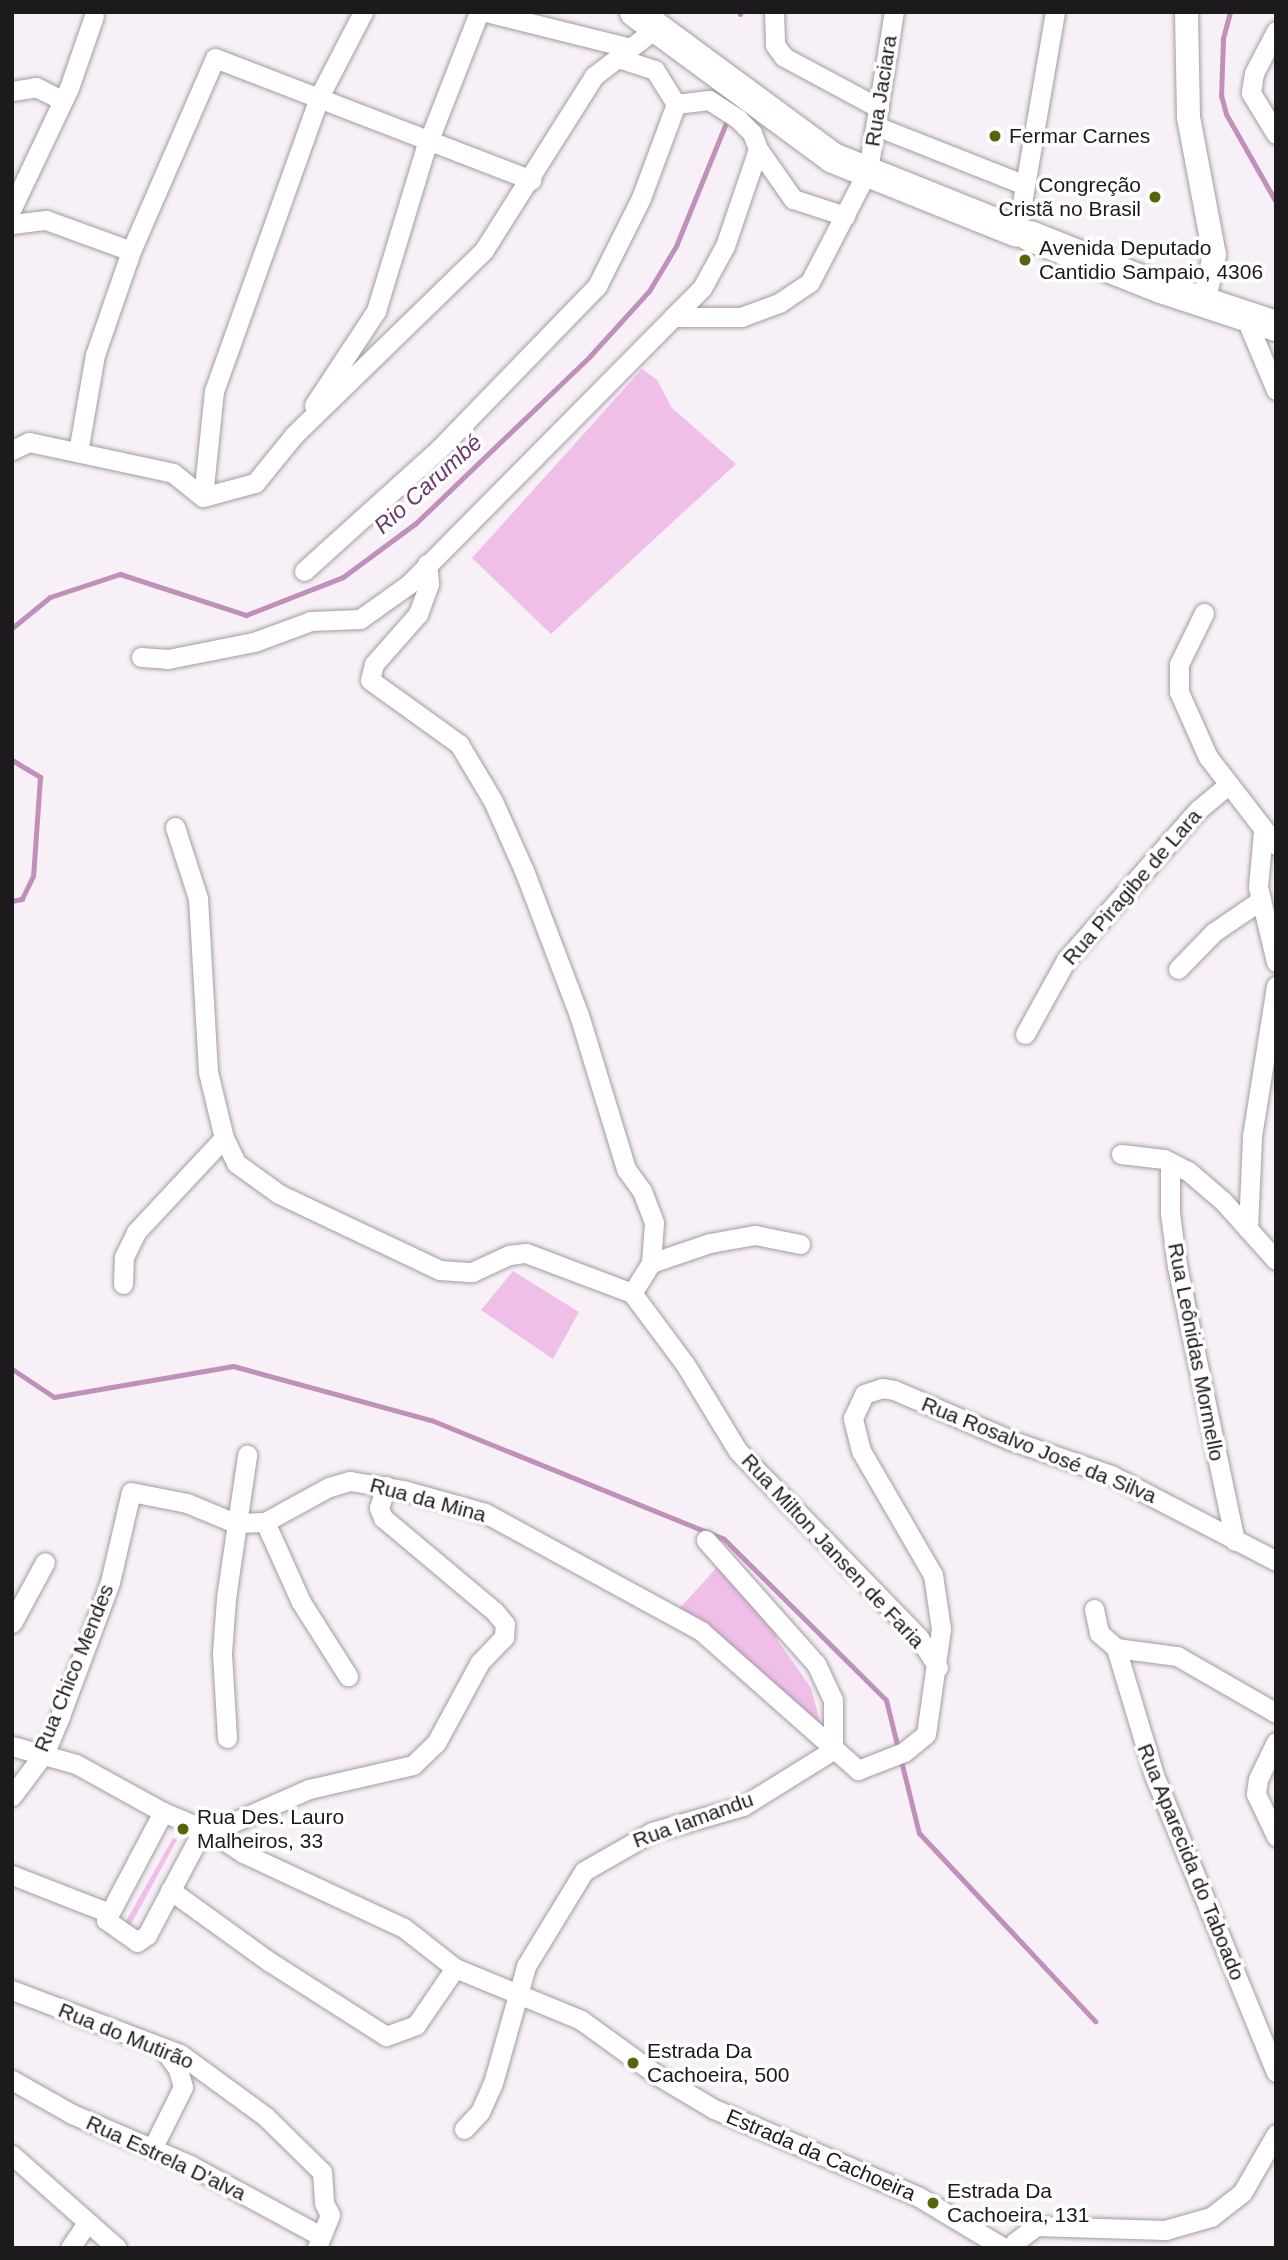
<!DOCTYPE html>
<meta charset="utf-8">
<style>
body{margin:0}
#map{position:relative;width:1288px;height:2260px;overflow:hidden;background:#f8f0f7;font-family:Arial,sans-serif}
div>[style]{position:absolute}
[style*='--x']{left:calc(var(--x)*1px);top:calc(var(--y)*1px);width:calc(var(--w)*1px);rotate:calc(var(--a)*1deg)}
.green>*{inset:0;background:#efbfe8}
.stream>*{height:5px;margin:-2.5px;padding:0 2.5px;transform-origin:2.5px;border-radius:2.5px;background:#bf91ba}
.roads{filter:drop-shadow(0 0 2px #a39ca2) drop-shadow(0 0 2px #a39ca2)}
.minor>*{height:19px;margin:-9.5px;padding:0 9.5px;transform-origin:9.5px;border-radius:9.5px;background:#fff}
.tertiary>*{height:23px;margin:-11.5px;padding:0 11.5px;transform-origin:11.5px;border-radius:11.5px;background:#fff}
.primary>*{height:30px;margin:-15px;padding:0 15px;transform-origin:15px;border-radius:15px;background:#fff}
.dots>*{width:19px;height:19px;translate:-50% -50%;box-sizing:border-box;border:4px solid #fff;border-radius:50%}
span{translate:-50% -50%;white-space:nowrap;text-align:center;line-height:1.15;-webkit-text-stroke:7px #fff;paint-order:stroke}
.street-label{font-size:21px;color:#1d1a1d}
.poi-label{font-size:21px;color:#1d1a1d}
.left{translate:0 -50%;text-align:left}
.right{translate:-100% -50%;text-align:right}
.water-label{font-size:23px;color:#6f366a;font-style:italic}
.frame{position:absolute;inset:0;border:14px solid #1d1a1d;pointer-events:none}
</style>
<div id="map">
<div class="green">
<div style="clip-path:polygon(642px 369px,657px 380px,672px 408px,736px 464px,551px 634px,472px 558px)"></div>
<div style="clip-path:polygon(513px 1271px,579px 1312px,553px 1359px,481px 1310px)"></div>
<div style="clip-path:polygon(719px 1565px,771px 1617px,778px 1641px,811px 1688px,823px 1732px,677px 1611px)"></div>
<div style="clip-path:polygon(173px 1838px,177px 1840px,130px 1926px,125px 1923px)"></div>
</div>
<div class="stream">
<div style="--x:1230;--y:12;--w:28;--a:105"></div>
<div style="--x:1223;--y:39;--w:56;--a:92"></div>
<div style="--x:1221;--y:95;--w:20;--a:75"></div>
<div style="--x:1226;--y:114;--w:101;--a:60.4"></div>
<div style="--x:740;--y:14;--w:2;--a:-90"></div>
<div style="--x:12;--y:628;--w:49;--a:-39.2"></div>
<div style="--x:50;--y:597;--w:74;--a:-18.2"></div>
<div style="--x:120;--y:574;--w:133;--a:18"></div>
<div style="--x:246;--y:615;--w:104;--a:-21.4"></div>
<div style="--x:343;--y:577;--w:91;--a:-36.5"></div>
<div style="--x:416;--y:523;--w:241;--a:-43.8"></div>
<div style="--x:590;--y:356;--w:88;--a:-47.8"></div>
<div style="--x:649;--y:291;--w:52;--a:-59"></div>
<div style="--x:676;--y:246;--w:138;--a:-67.9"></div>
<div style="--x:12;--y:760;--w:33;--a:31"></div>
<div style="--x:40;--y:777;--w:99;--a:94"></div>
<div style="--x:33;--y:876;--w:25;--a:116"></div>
<div style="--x:22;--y:899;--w:10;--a:169"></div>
<div style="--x:12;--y:1369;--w:50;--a:33.7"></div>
<div style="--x:54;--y:1397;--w:182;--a:-9.8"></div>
<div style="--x:233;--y:1366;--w:205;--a:15.3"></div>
<div style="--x:431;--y:1420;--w:316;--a:22.1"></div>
<div style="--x:724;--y:1539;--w:228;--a:44.8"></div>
<div style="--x:886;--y:1700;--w:137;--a:76.1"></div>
<div style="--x:919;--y:1833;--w:258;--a:46.9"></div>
</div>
<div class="roads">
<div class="minor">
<div style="--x:486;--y:12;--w:148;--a:14"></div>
<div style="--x:774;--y:12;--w:33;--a:88"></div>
<div style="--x:775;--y:45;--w:15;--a:53"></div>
<div style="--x:784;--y:57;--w:108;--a:28.2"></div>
<div style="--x:1276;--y:31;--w:47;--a:117.6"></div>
<div style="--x:1254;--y:73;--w:20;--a:99"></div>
<div style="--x:1251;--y:93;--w:48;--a:58.6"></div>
<div style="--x:12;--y:91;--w:24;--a:-9"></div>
<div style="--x:36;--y:87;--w:30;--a:27"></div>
<div style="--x:676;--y:104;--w:33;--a:-7"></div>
<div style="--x:709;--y:100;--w:35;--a:33"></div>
<div style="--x:738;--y:119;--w:20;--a:45"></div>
<div style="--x:752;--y:133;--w:17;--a:69"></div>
<div style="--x:758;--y:149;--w:61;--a:55"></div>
<div style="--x:793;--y:199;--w:55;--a:18.1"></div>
<div style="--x:876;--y:126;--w:160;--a:21.6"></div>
<div style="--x:12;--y:208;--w:133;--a:-64.6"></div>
<div style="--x:69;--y:88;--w:76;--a:-70.9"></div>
<div style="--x:12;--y:224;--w:34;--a:-7"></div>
<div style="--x:46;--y:220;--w:90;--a:20"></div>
<div style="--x:1017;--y:232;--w:223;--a:-80.2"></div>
<div style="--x:673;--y:317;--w:41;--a:-45"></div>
<div style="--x:702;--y:288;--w:48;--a:-61.3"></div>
<div style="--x:725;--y:246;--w:102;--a:-71.2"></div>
<div style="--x:1246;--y:319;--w:77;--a:67.1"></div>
<div style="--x:314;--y:405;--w:113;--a:-56.6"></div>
<div style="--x:376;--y:311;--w:168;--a:-73.1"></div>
<div style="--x:425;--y:150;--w:148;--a:-68.6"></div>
<div style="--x:12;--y:450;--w:19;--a:-25"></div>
<div style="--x:29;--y:442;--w:147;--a:12.1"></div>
<div style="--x:173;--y:473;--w:38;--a:39"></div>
<div style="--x:203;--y:497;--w:54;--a:-15.1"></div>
<div style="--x:255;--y:483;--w:62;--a:-50.9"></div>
<div style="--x:294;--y:435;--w:265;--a:-44.2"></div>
<div style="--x:484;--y:250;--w:206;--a:-57.7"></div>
<div style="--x:594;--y:76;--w:77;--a:-37.6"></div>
<div style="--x:78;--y:452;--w:98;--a:-80.1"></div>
<div style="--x:95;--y:355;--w:110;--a:-70.9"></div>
<div style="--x:131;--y:251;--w:210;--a:-66.5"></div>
<div style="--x:215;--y:58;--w:339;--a:21.1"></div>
<div style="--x:203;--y:497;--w:107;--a:-84.1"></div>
<div style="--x:214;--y:391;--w:312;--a:-70.3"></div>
<div style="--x:319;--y:97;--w:96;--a:-62.6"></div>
<div style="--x:427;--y:564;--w:20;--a:84"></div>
<div style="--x:429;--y:584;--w:32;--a:110"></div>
<div style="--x:418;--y:614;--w:67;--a:131.3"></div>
<div style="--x:374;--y:664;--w:16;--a:104"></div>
<div style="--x:370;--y:680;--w:110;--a:35.7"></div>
<div style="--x:459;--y:744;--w:66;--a:59.2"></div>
<div style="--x:493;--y:801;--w:79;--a:66"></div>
<div style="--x:525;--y:873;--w:152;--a:69.2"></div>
<div style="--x:579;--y:1015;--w:161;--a:73"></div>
<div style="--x:626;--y:1169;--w:27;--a:54"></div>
<div style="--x:642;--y:1191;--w:34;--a:69"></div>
<div style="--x:654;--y:1223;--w:40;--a:94.3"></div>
<div style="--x:651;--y:1263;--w:36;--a:122"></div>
<div style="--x:632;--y:1293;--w:89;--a:53.3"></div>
<div style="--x:685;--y:1364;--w:102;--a:58.7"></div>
<div style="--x:738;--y:1451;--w:260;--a:45.9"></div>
<div style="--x:919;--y:1638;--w:35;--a:57"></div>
<div style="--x:304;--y:571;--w:183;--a:-42.1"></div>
<div style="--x:440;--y:448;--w:226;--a:-45.9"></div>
<div style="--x:597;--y:286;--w:98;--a:-63.4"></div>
<div style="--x:641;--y:198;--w:100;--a:-69.6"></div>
<div style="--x:676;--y:104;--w:40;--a:-122"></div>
<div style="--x:655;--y:70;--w:39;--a:-162"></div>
<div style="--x:1204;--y:613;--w:57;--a:116.1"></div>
<div style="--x:1179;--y:664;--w:28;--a:90"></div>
<div style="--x:1179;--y:692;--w:71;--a:66"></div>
<div style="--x:1208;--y:757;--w:111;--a:52.3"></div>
<div style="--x:141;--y:657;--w:27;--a:4"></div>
<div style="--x:168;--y:659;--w:88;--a:-11.2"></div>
<div style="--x:254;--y:642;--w:61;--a:-20.2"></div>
<div style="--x:311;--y:621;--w:49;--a:-2.3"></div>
<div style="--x:360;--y:619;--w:60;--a:-35.5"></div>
<div style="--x:409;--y:584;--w:375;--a:-45.3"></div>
<div style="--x:673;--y:317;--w:68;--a:0"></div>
<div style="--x:741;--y:317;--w:40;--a:-20.2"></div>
<div style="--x:779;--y:303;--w:37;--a:-34"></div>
<div style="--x:810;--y:282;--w:126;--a:-62.6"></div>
<div style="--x:868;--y:170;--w:160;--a:-80.7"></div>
<div style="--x:175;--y:827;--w:75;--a:72.1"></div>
<div style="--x:198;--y:898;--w:174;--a:86.7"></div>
<div style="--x:208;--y:1072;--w:68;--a:76.4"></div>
<div style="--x:224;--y:1138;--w:28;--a:64"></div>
<div style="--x:236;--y:1163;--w:53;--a:35.8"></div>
<div style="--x:279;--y:1194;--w:178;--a:25.3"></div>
<div style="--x:440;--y:1270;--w:32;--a:4"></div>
<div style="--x:472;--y:1272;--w:41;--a:-24.7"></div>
<div style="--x:509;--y:1255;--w:17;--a:-7"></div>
<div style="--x:526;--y:1253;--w:113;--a:20.7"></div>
<div style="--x:1263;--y:831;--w:56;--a:95.1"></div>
<div style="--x:1258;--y:887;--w:77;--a:76.5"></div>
<div style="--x:1178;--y:969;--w:52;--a:-45.8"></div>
<div style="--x:1214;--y:932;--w:57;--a:-34.2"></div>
<div style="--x:1025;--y:1034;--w:85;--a:-61"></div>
<div style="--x:1066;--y:960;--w:200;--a:-48.7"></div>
<div style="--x:1198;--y:810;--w:39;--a:-40"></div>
<div style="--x:1121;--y:1154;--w:43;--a:6.6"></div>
<div style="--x:1164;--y:1159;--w:27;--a:27"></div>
<div style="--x:1188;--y:1171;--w:46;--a:40.6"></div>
<div style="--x:1223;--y:1201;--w:79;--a:48.1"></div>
<div style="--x:1170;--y:1162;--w:51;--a:90"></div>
<div style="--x:1170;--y:1213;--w:53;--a:82.5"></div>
<div style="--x:1177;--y:1266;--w:281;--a:78.1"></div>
<div style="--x:1248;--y:1229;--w:93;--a:-87.5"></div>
<div style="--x:1252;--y:1136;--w:152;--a:-80.9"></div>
<div style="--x:651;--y:1263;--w:62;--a:-18.7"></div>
<div style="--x:710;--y:1243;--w:46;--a:-10.1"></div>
<div style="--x:755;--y:1235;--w:46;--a:11.3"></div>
<div style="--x:123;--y:1284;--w:27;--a:-88"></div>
<div style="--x:124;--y:1257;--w:28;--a:-64"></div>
<div style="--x:136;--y:1232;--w:129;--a:-46.9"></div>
<div style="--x:265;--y:1522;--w:88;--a:65.8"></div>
<div style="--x:301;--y:1602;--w:88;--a:57.6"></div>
<div style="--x:1094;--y:1609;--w:25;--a:78"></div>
<div style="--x:1099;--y:1633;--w:23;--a:41"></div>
<div style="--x:1116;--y:1648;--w:62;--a:7.5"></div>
<div style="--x:1177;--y:1656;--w:114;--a:29.9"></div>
<div style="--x:12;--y:1623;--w:69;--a:-61.6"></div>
<div style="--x:1116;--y:1648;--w:133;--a:73.3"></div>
<div style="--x:1154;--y:1775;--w:321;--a:67.7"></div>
<div style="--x:227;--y:1738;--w:85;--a:-93.4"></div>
<div style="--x:222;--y:1653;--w:55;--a:-85.8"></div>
<div style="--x:226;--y:1598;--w:145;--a:-81.6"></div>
<div style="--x:1276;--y:1742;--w:41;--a:115.9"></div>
<div style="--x:1258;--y:1779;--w:15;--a:98"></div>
<div style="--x:1256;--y:1794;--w:47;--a:64.5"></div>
<div style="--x:12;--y:1746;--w:66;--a:15.7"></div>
<div style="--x:76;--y:1764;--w:99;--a:28.9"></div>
<div style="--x:163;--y:1812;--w:52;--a:22.6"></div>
<div style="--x:211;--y:1832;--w:38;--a:33"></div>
<div style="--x:243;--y:1853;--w:178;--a:25"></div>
<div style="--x:404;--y:1928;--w:65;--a:38.1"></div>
<div style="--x:455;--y:1968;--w:136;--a:22.4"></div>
<div style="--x:581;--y:2020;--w:94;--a:35.9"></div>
<div style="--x:657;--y:2075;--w:66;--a:30.8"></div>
<div style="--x:714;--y:2109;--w:223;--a:23.2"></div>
<div style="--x:919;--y:2197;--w:99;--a:31"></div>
<div style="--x:12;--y:1796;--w:55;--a:-53.1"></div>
<div style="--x:45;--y:1752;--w:39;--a:-67"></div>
<div style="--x:60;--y:1716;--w:143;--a:-69.5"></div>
<div style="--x:110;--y:1582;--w:92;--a:-76.9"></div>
<div style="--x:131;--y:1492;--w:57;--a:11.1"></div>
<div style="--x:187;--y:1503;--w:52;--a:22.6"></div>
<div style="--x:235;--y:1523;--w:30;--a:-2"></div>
<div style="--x:265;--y:1522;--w:73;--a:-28.7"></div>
<div style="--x:329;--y:1487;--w:22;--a:-16"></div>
<div style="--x:350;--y:1481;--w:54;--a:9.6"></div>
<div style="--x:403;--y:1490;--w:85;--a:15.7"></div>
<div style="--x:485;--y:1513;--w:246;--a:28.6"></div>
<div style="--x:701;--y:1631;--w:210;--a:41.5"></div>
<div style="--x:858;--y:1770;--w:49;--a:-21.4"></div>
<div style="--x:904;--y:1752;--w:28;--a:-39"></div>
<div style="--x:926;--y:1734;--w:106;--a:-81.9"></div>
<div style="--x:941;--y:1629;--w:55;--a:-98.4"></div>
<div style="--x:933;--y:1575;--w:143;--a:-120.1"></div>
<div style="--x:861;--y:1451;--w:34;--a:-104"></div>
<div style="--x:853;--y:1418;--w:26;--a:-65"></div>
<div style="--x:864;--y:1394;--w:19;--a:-18"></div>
<div style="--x:882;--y:1388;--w:12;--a:9"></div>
<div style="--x:894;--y:1390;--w:126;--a:23.3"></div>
<div style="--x:1010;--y:1440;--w:107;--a:19.1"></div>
<div style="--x:1111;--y:1475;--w:186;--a:27.5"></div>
<div style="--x:163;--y:1812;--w:122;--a:117.8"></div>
<div style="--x:106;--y:1920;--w:38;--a:35"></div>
<div style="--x:137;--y:1942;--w:12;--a:-35"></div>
<div style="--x:147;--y:1935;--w:118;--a:-62.1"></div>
<div style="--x:211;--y:1832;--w:107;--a:-23.7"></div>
<div style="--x:309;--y:1789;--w:107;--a:-13"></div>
<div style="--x:413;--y:1765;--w:32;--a:-44"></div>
<div style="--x:436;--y:1743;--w:92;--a:-61.5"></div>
<div style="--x:480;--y:1662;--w:35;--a:-46"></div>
<div style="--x:504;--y:1637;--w:13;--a:-86"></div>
<div style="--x:505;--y:1624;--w:17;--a:-130"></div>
<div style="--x:494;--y:1611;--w:145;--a:-140"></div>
<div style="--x:383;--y:1518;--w:11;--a:-112"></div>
<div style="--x:379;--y:1508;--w:23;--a:-72"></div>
<div style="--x:12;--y:1875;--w:102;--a:21.3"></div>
<div style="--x:170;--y:1890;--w:123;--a:35.8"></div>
<div style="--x:270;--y:1962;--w:138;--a:32.5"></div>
<div style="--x:386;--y:2036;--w:32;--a:-20"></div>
<div style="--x:416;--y:2025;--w:69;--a:-55.6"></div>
<div style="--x:12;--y:1990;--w:180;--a:20.9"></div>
<div style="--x:180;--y:2054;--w:107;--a:36.2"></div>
<div style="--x:266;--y:2117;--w:78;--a:44.5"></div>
<div style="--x:322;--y:2172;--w:31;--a:86"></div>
<div style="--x:324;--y:2203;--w:13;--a:63"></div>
<div style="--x:330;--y:2215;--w:35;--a:112"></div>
<div style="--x:12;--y:2080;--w:69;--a:29.5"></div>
<div style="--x:72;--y:2114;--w:129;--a:23.4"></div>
<div style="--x:190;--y:2165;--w:149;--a:28.5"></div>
<div style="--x:464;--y:2129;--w:23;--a:-47"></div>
<div style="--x:480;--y:2112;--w:32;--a:-66"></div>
<div style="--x:493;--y:2083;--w:122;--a:-74.2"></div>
<div style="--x:526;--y:1966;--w:111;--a:-58.6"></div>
<div style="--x:584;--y:1871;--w:78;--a:-29.8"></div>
<div style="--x:652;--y:1832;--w:95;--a:-15.9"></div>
<div style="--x:743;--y:1806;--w:106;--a:-31.9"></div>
<div style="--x:833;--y:1750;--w:50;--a:-90"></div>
<div style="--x:833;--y:1700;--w:40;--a:-115"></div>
<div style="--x:816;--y:1664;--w:166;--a:-131.6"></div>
<div style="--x:153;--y:2147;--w:67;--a:-63.4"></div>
<div style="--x:183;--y:2087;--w:19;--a:-106"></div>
<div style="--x:178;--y:2069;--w:24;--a:-126"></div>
<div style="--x:12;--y:2155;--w:140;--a:41.5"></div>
<div style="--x:70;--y:2248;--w:30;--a:-56"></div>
<div style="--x:1015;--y:2248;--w:6;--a:-90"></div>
<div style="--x:1015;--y:2242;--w:26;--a:-37"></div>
<div style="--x:1036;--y:2226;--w:129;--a:1.8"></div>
<div style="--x:1165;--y:2230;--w:48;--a:-15.8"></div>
<div style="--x:1211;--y:2217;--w:39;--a:-38"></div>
<div style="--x:1242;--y:2193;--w:68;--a:-60"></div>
</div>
<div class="tertiary">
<div style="--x:1186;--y:12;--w:105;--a:88.9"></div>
<div style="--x:1188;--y:117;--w:139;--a:79.3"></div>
<div style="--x:1214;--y:254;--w:50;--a:102.7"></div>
</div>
<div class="primary">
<div style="--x:635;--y:12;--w:246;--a:36.4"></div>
<div style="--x:833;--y:158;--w:198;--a:21.9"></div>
<div style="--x:1030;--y:236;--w:141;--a:21.7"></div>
<div style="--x:1161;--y:288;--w:121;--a:18.3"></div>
</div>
</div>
<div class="dots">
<div style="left:995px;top:136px;background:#54650c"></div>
<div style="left:1155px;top:197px;background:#54650c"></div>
<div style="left:1025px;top:260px;background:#54650c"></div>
<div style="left:183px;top:1829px;background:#54650c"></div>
<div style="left:633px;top:2063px;background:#54650c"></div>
<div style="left:933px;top:2203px;background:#54650c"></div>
</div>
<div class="street-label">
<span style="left:881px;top:91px;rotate:-81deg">Rua Jaciara</span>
<span style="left:1132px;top:887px;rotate:-49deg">Rua Piragibe de Lara</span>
<span style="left:1196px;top:1352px;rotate:79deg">Rua Leônidas Mormello</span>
<span style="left:1039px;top:1450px;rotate:22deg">Rua Rosalvo José da Silva</span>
<span style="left:428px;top:1500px;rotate:15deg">Rua da Mina</span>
<span style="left:833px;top:1551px;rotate:47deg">Rua Milton Jansen de Faria</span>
<span style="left:74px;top:1668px;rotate:-68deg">Rua Chico Mendes</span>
<span style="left:693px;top:1820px;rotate:-20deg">Rua Iamandu</span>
<span style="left:1191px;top:1862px;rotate:68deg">Rua Aparecida do Taboado</span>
<span style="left:126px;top:2036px;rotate:22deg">Rua do Mutirão</span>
<span style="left:821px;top:2155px;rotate:23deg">Estrada da Cachoeira</span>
<span style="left:166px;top:2158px;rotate:25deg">Rua Estrela D'alva</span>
</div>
<div class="poi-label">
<span class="left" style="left:1009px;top:136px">Fermar Carnes</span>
<span class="right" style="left:1141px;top:197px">Congreção<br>Cristã no Brasil</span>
<span class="left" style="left:1039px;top:260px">Avenida Deputado<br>Cantidio Sampaio, 4306</span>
<span class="left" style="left:197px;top:1829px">Rua Des. Lauro<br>Malheiros, 33</span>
<span class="left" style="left:647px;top:2063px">Estrada Da<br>Cachoeira, 500</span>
<span class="left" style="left:947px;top:2203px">Estrada Da<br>Cachoeira, 131</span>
</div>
<div class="water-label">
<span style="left:428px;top:484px;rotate:-42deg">Rio Carumbé</span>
</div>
<div class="frame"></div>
</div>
